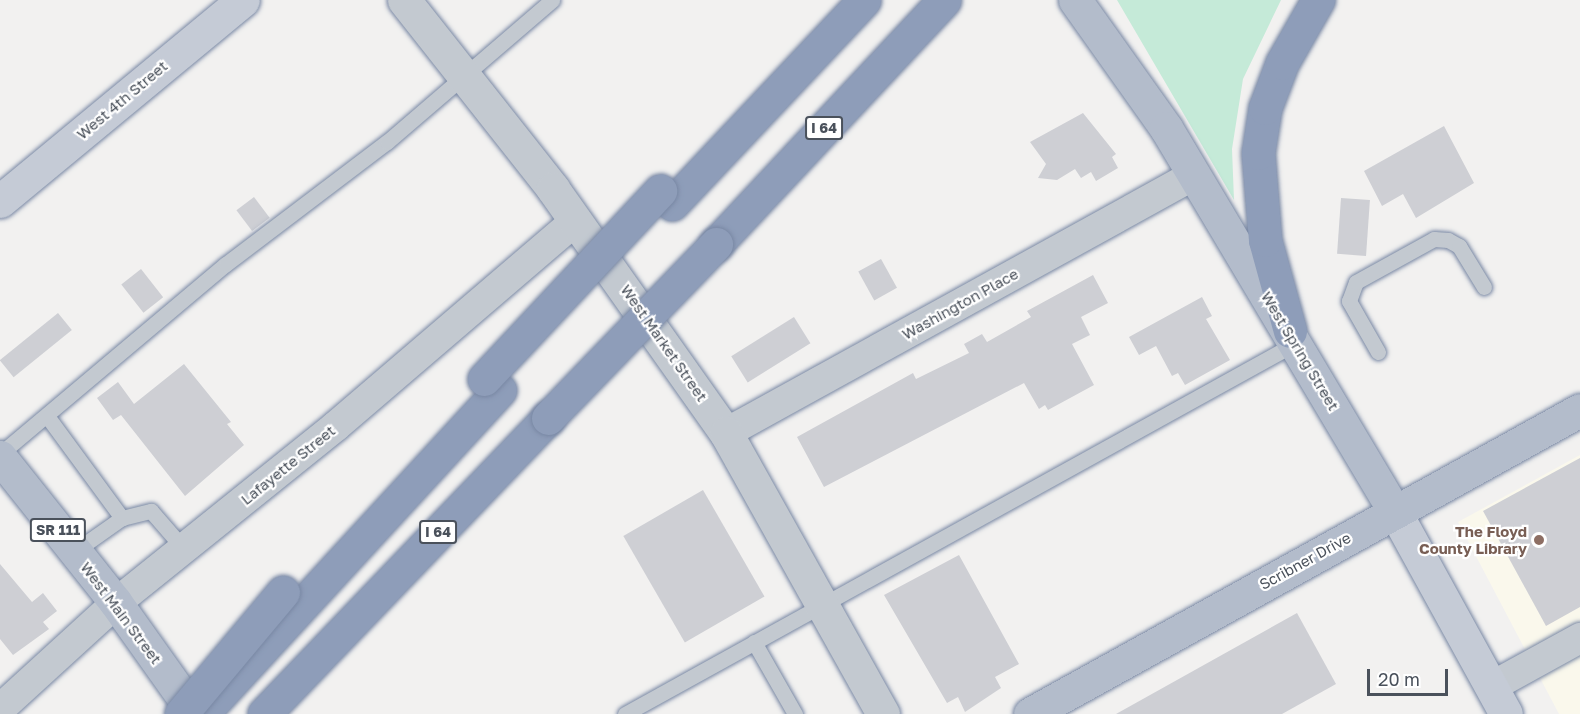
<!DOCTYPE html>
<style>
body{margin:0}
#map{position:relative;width:1580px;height:714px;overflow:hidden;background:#f2f1f0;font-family:"Golos Text",sans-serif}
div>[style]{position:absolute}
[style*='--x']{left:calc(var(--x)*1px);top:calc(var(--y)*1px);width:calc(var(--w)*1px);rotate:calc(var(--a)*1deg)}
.commercial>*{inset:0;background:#faf8ec}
.green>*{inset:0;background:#c5ead8}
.building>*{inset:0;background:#cecfd4;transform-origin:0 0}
.roads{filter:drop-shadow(0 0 2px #7988a4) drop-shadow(0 0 2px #7988a4)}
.service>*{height:15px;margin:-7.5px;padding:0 7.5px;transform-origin:7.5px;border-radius:7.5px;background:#c3c9d0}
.minor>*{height:30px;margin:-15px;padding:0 15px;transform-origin:15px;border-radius:15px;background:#c3c9d0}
.tertiary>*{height:33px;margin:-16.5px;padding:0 16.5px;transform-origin:16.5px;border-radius:16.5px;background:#c3c9d0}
.secondary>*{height:33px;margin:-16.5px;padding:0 16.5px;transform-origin:16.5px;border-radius:16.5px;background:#c5cbd6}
.primary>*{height:33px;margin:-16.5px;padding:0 16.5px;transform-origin:16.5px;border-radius:16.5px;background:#b3bccb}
.motorway>*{height:33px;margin:-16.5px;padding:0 16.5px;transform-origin:16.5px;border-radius:16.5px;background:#8e9db9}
.bridges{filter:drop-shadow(0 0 2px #7988a4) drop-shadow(0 0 2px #7988a4)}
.motorway-bridge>*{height:33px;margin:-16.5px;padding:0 16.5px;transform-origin:16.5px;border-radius:16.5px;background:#8e9db9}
.dots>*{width:16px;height:16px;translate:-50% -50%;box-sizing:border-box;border:3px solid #fff;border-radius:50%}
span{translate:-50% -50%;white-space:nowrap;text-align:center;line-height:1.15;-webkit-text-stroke:4.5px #fff;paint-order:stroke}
.shield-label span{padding:2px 4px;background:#fff;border:2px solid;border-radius:4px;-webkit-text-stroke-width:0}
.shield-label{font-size:14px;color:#4a515b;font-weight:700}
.street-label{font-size:15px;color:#4a515b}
.education-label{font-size:15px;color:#785e54;font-weight:700}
.right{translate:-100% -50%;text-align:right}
.scale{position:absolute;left:1367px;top:669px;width:81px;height:27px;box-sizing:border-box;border:3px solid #4a515b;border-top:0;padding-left:8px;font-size:18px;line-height:21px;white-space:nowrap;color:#4a515b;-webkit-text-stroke:4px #fff;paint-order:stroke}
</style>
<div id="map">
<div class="commercial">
<div style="clip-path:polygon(1580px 455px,1580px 714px,1559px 714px,1458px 522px)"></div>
</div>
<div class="green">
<div style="clip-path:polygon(1117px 0,1281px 0,1243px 79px,1232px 149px,1234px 200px)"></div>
</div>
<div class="building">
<div style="clip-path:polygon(1083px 113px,1116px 154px,1112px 157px,1118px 168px,1096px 181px,1091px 172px,1081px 178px,1075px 169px,1057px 180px,1038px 178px,1046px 164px,1030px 142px)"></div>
<div style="clip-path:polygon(1444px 126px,1474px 183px,1416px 218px,1403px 194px,1382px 206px,1364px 171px)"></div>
<div style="left:254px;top:197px;width:26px;height:22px;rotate:53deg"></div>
<div style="left:1341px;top:198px;width:29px;height:56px;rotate:4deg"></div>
<div style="left:881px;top:259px;width:33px;height:26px;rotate:61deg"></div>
<div style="left:141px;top:269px;width:36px;height:25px;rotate:52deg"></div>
<div style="clip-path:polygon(1093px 275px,1108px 303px,1081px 317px,1090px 335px,1072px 344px,1094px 385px,1048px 410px,1045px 405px,1039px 409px,1024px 383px,824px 487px,797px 437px,913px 373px,916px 379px,969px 353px,964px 344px,982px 334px,987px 342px,1031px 317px,1027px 311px)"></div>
<div style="clip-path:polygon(1202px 297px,1212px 316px,1206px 319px,1230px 360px,1185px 385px,1178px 373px,1172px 376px,1156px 346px,1139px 355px,1129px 337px)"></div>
<div style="left:58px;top:313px;width:22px;height:75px;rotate:51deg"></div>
<div style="left:794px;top:317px;width:31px;height:74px;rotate:58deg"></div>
<div style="clip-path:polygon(184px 364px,231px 422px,227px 424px,244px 445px,185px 496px,121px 415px,113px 420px,97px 398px,118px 382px,134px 404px)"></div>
<div style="clip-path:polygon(1580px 458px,1580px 607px,1546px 626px,1483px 511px)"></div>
<div style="left:703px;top:490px;width:123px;height:92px;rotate:60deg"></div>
<div style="clip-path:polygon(959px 555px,1019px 664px,995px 677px,1001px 688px,965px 712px,958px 697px,947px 703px,884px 595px)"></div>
<div style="clip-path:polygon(0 564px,32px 602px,43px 593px,57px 611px,43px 622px,49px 629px,13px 655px,0 639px)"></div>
<div style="clip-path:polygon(1297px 613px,1336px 684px,1282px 714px,1116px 714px)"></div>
</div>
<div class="roads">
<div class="service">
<div style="--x:1378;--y:352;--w:59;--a:-119.6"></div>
<div style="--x:1349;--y:301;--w:20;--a:-70"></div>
<div style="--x:1356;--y:282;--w:89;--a:-28.9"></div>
<div style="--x:1434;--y:239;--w:14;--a:4"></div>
<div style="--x:1448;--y:240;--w:13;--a:29"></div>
<div style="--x:1459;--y:246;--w:48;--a:58.6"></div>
<div style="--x:47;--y:416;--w:127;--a:53.7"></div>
<div style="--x:0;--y:454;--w:295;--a:-40.1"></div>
<div style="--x:226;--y:264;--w:202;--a:-37.2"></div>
<div style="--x:387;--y:142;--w:218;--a:-40.7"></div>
<div style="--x:75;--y:551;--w:57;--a:-35.1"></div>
<div style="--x:122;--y:518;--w:30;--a:-14"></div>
<div style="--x:151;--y:511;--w:50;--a:49"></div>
<div style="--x:754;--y:642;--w:83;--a:60.3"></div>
<div style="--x:625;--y:714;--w:767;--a:-28.94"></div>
</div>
<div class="minor">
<div style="--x:726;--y:433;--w:534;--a:-28.87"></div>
<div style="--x:1491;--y:687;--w:102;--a:-28.8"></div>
<div style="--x:0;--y:709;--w:157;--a:-42.4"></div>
<div style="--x:116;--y:603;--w:282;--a:-38.8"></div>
<div style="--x:336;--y:426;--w:316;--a:-40.6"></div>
</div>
<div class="tertiary">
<div style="--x:404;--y:0;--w:241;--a:51.7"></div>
<div style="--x:553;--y:189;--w:299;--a:54.7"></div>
<div style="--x:726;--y:433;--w:322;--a:60.8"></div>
</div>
<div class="secondary">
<div style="--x:0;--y:201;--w:315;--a:-39.6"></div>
<div style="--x:1395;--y:512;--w:230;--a:61.2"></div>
</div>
<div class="primary">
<div style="--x:1075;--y:0;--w:157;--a:54.6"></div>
<div style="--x:1166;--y:128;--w:447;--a:59.2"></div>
<div style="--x:0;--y:457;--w:186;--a:51.5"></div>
<div style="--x:116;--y:603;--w:136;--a:54.6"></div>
<div style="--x:1030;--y:714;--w:628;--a:-28.93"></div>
</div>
<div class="motorway">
<div style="--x:672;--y:204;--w:280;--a:-46.7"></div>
<div style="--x:716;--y:244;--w:334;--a:-46.9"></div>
<div style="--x:1290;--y:331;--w:94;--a:-105.4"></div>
<div style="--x:1265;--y:240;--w:87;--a:-94.6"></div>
<div style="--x:1258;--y:153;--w:46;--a:-81.2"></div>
<div style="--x:1265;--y:108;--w:48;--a:-69.3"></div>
<div style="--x:1282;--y:63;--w:73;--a:-60.3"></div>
<div style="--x:202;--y:714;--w:440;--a:-47.4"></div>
<div style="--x:264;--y:714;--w:410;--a:-46.2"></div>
</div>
</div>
<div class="bridges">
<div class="motorway-bridge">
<div style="--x:484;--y:379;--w:258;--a:-46.9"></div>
<div style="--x:548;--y:418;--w:242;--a:-46"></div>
<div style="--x:181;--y:714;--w:159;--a:-50.1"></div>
</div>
</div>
<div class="dots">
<div style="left:1539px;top:540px;background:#8d6e63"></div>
</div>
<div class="shield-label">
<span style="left:824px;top:128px">I 64</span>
<span style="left:58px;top:530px">SR 111</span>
<span style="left:438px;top:532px">I 64</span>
</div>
<div class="street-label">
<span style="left:122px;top:100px;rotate:-40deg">West 4th Street</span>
<span style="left:960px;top:304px;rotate:-29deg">Washington Place</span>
<span style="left:664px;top:343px;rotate:55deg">West Market Street</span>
<span style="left:1300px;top:351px;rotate:59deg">West Spring Street</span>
<span style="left:288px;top:465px;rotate:-39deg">Lafayette Street</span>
<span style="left:1305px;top:561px;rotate:-29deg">Scribner Drive</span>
<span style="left:121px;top:613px;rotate:53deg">West Main Street</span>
</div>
<div class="education-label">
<span class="right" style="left:1527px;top:540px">The Floyd<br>County Library</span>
</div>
<div class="scale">20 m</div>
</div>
